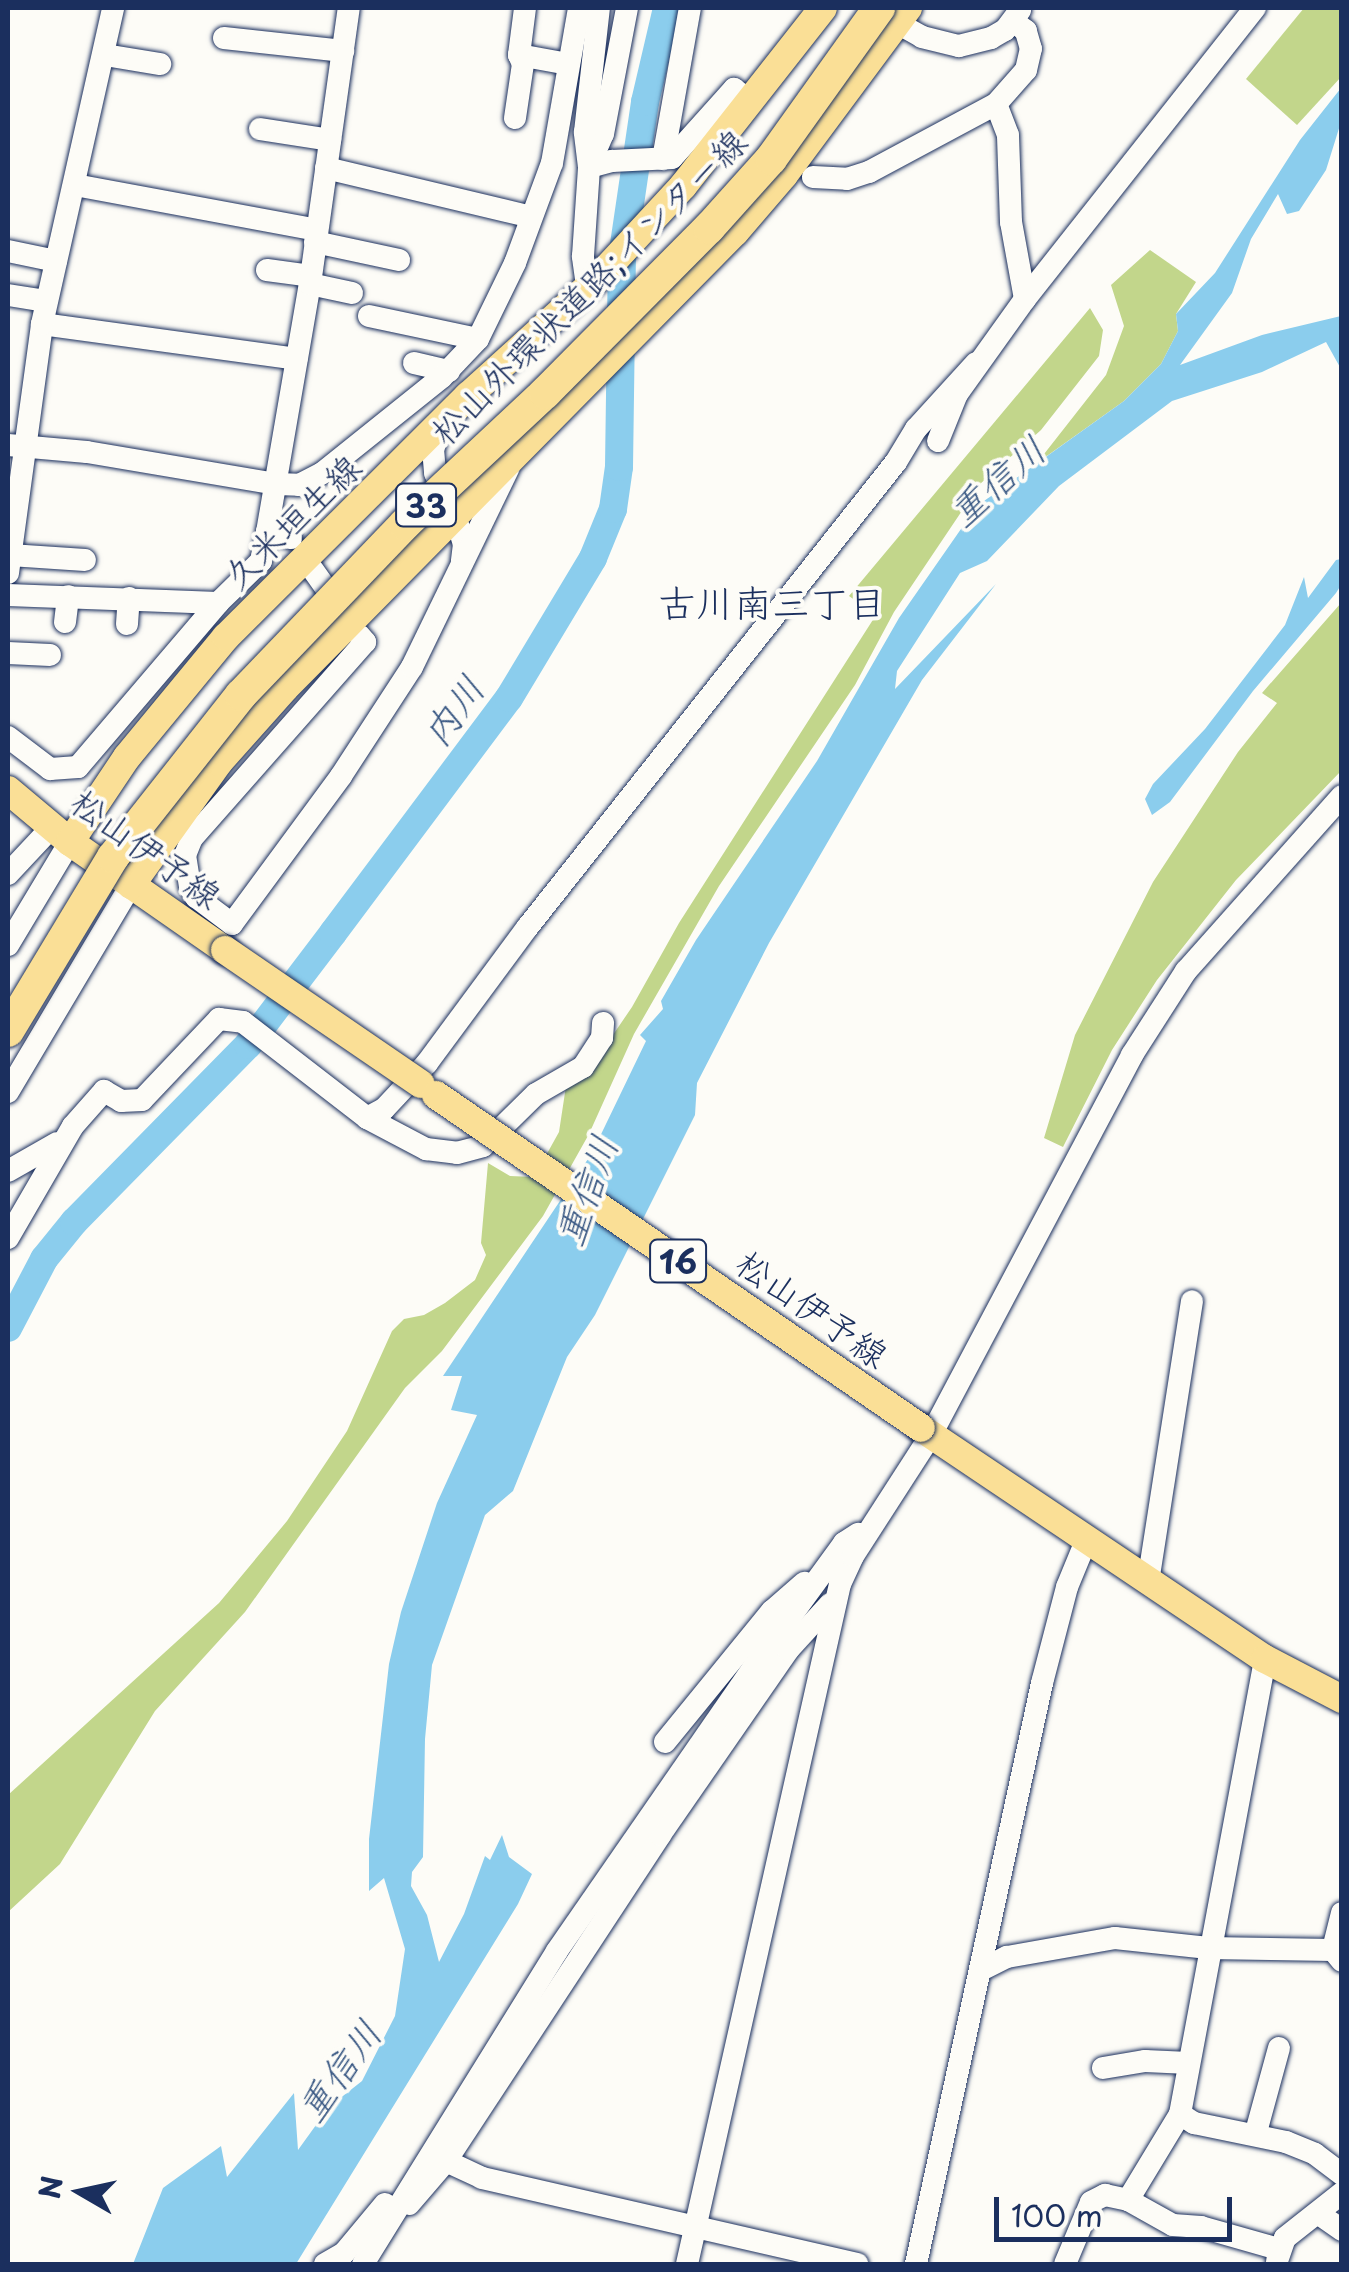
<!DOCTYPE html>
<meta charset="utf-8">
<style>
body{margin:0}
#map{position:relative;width:1349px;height:2272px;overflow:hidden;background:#fdfcf7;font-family:"Playpen Sans","Klee One",sans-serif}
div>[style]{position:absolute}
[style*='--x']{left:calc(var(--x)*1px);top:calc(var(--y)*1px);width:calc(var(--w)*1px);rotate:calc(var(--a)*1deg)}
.green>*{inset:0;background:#c2d68b}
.water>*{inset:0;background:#8bcded}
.river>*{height:28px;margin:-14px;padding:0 14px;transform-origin:14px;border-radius:14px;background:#8bcded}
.roads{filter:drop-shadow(0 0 2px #1b2f5e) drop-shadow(0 0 2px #1b2f5e)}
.minor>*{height:22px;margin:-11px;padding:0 11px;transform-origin:11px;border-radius:11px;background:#fdfcf7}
.major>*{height:28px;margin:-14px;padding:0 14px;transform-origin:14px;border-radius:14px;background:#fadf96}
.bridges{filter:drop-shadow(0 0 2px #1b2f5e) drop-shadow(0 0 2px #1b2f5e)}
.major-bridge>*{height:28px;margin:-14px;padding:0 14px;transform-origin:14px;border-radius:14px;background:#fadf96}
.highway-bridge>*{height:32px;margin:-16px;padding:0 16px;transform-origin:16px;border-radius:16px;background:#fadf96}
span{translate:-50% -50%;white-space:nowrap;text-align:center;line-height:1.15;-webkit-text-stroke:8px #fdfcf7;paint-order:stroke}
.shield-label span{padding:2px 8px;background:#fdfcf7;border:2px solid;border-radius:8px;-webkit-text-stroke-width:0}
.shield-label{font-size:32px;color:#1b2f5e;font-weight:700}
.street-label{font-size:35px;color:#1b2f5e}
.water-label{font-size:38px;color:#375682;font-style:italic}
.neighbourhood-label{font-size:38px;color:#1b2f5e}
.frame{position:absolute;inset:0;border:10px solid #1b2f5e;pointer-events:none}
.north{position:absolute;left:30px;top:2142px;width:100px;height:100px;-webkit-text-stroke:8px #fdfcf7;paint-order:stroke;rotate:279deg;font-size:28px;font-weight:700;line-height:40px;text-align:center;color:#1b2f5e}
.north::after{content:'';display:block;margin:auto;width:35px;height:45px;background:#1b2f5e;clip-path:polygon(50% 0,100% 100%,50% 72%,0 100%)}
.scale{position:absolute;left:994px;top:2197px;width:238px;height:45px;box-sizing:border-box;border:5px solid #1b2f5e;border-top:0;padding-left:12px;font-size:30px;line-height:35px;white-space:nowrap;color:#1b2f5e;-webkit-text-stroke:8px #fdfcf7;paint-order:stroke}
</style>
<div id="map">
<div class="green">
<div style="clip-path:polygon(1304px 8px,1341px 8px,1341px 77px,1297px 125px,1246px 79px)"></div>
<div style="clip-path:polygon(1150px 250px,1196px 282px,1176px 314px,1178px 331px,1161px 364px,1124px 401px,1037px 463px,1106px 375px,1124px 326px,1111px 285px)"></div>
<div style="clip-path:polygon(1090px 308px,1103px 330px,1099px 356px,1041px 430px,980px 484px,894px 612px,855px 685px,719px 886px,634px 1034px,589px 1134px,543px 1216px,442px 1351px,405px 1388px,245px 1612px,155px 1711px,60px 1864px,8px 1912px,8px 1795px,219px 1603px,287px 1521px,347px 1431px,392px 1331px,404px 1319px,424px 1315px,445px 1303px,475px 1280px,486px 1255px,481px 1243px,488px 1163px,510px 1176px,534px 1177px,559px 1132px,566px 1086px,587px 1073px,632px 1007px,679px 923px,876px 615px,849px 596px)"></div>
<div style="clip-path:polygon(1341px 603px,1341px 771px,1236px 880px,1157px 980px,1112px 1050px,1063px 1147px,1044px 1138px,1075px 1035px,1153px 882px,1238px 752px,1277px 703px,1262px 693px)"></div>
</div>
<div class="water">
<div style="clip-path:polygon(1341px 88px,1341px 122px,1326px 170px,1299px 211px,1287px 214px,1278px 194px,1251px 239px,1232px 293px,1180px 365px,1262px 335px,1341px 316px,1341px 369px,1326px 342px,1262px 372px,1172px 401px,1059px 486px,987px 561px,960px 573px,897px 671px,895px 689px,996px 584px,922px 680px,769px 943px,697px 1083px,695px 1115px,595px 1315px,567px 1357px,513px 1491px,485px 1515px,432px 1665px,425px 1739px,423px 1857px,412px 1872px,411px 1886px,427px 1915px,439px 1962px,464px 1914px,485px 1856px,490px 1860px,502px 1835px,509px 1857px,532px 1874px,518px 1904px,296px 2264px,133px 2264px,163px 2188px,221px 2146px,227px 2177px,294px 2093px,298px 2150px,329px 2107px,362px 2081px,395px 2016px,405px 1949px,384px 1878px,369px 1891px,369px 1839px,389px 1664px,401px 1612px,437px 1503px,477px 1415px,451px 1410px,462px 1376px,443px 1376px,592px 1153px,646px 1041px,640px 1035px,663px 1009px,661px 1001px,696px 940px,817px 761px,899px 618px,977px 506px,1124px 401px,1161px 364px,1178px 331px,1176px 314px,1215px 273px,1300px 140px)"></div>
<div style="clip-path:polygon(1341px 559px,1341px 585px,1336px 593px,1253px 691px,1170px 802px,1152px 815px,1145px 799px,1153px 784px,1205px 729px,1285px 625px,1304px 577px,1308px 598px,1336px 560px)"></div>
</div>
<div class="river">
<div style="--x:8;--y:1328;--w:78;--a:-62.4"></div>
<div style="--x:44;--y:1259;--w:48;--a:-51"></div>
<div style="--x:74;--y:1222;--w:248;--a:-45.5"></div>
<div style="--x:248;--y:1045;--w:141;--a:-52.8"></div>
<div style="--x:333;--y:933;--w:294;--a:-53.2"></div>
<div style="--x:509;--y:698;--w:163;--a:-59"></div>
<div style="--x:593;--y:558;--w:53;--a:-67.8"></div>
<div style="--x:613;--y:509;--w:42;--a:-81.9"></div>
<div style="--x:619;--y:467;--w:209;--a:-89.2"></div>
<div style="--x:622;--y:258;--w:158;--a:-81.6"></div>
<div style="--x:645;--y:102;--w:97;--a:-76.8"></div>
</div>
<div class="roads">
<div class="minor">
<div style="--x:899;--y:24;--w:26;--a:29"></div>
<div style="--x:922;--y:37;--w:38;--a:14"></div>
<div style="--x:959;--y:46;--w:33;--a:-14"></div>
<div style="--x:991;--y:38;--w:16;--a:-30"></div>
<div style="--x:1005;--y:30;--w:25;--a:-53"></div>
<div style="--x:224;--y:38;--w:120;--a:6.2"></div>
<div style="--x:105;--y:55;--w:56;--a:9.3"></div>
<div style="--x:519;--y:55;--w:50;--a:10.4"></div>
<div style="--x:515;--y:118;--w:55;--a:-81.6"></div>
<div style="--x:523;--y:64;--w:10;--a:-114"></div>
<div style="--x:519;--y:55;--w:47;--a:-82.7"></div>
<div style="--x:260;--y:129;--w:71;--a:8.9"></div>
<div style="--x:663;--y:159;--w:153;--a:-79.9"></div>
<div style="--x:590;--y:164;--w:33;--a:-67"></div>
<div style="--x:603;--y:134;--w:128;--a:-79.2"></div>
<div style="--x:589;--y:167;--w:24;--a:-15"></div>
<div style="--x:612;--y:161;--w:60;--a:-2.9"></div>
<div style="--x:672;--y:158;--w:93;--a:-48.1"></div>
<div style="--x:734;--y:89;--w:21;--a:37"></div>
<div style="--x:326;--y:168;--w:211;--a:13.4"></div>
<div style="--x:813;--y:177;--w:34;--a:3"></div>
<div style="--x:847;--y:179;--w:23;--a:-18"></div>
<div style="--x:869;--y:172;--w:144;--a:-28.2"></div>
<div style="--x:75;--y:185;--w:246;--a:10.5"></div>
<div style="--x:315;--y:242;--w:86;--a:12.1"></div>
<div style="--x:8;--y:251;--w:49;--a:11.8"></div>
<div style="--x:267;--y:270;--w:44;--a:7.8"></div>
<div style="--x:310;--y:284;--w:43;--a:12.1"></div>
<div style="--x:587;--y:286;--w:30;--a:-98"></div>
<div style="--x:583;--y:256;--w:89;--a:-86.1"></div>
<div style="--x:589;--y:167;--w:35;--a:-97"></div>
<div style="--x:585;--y:132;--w:125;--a:-83.6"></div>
<div style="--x:8;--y:295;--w:39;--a:9"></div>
<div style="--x:1025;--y:299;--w:371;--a:-51.7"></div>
<div style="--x:369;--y:316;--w:111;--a:11.9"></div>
<div style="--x:42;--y:324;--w:257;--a:7.8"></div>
<div style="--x:414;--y:363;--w:36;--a:13"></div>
<div style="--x:443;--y:422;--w:29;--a:110"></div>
<div style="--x:433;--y:449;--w:24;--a:85"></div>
<div style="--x:435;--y:473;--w:60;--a:66.4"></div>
<div style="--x:459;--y:528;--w:17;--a:73"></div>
<div style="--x:464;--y:544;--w:17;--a:97"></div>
<div style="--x:938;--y:441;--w:51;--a:-68"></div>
<div style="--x:957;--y:394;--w:117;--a:-54.4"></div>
<div style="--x:1025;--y:299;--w:78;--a:-100.3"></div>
<div style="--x:1011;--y:222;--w:87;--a:-92"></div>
<div style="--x:1008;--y:135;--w:33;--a:-111"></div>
<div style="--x:996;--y:104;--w:45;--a:-48.6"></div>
<div style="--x:1026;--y:70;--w:22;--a:-77"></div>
<div style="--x:1031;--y:49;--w:19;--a:-106"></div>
<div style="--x:1026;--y:31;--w:16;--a:-142"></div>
<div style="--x:8;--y:445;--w:79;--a:5.1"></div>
<div style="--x:87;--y:452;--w:192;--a:9.6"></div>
<div style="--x:276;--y:484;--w:23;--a:2"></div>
<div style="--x:299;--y:485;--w:25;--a:-27"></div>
<div style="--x:321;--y:474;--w:155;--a:-38.7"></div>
<div style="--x:442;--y:377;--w:52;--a:-46.5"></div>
<div style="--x:478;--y:339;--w:85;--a:-64"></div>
<div style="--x:515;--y:263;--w:107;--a:-69.7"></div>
<div style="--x:552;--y:163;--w:157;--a:-80.1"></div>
<div style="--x:291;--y:538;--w:25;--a:-166"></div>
<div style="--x:267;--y:532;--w:252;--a:-80.2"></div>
<div style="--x:310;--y:284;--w:279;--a:-82"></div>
<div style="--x:10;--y:555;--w:75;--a:3.8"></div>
<div style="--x:313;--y:570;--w:47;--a:54.6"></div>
<div style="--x:8;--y:573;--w:251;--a:-82.2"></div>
<div style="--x:42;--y:324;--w:324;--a:-77.3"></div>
<div style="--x:8;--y:595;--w:210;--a:2.2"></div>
<div style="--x:218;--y:603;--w:60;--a:-44.3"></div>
<div style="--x:261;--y:561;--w:30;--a:-78"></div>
<div style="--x:65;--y:622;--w:26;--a:-83"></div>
<div style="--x:127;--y:624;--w:26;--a:-86"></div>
<div style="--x:360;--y:636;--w:8;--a:50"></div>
<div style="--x:365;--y:642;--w:261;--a:131.4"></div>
<div style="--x:192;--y:838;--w:18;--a:112"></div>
<div style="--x:185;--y:855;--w:32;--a:81"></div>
<div style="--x:190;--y:887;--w:12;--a:59"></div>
<div style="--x:196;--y:897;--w:45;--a:36.9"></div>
<div style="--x:232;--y:924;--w:184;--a:-53.6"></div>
<div style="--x:341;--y:776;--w:130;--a:-56.9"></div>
<div style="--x:412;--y:667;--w:220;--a:-64.1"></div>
<div style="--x:8;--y:653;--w:42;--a:2.7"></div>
<div style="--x:8;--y:737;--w:53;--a:37.3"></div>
<div style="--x:50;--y:769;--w:28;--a:-4"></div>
<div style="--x:78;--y:767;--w:216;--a:-49.5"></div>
<div style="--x:8;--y:874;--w:63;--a:-46.9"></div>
<div style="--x:8;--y:945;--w:120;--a:-59"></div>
<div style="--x:8;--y:1092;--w:241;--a:-59.3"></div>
<div style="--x:367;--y:1118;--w:19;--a:-28"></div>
<div style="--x:384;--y:1109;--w:63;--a:-46.9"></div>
<div style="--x:427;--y:1063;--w:168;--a:-53.5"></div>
<div style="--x:527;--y:928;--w:594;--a:-51.63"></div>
<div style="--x:896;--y:462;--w:39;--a:-59"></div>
<div style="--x:916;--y:429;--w:89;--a:-47.7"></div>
<div style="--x:8;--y:1171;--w:56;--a:-29.7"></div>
<div style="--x:8;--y:1238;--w:129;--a:-59.9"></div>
<div style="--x:73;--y:1126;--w:47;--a:-48.5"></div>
<div style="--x:104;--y:1091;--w:20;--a:30"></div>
<div style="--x:121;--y:1101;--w:21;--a:-3"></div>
<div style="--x:142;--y:1100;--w:112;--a:-46.5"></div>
<div style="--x:219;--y:1019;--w:24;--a:7"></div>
<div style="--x:243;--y:1022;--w:157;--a:37.7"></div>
<div style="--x:367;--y:1118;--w:67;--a:27.7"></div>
<div style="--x:426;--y:1149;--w:31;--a:7"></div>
<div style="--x:457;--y:1153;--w:27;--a:-15"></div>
<div style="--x:483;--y:1146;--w:74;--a:-44.5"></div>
<div style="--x:536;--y:1094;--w:54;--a:-29.9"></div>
<div style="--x:583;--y:1067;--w:35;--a:-57"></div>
<div style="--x:602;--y:1038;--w:15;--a:-86"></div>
<div style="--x:1148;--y:1582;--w:284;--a:-81.1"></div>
<div style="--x:665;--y:1742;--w:169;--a:-50.8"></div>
<div style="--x:772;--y:1611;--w:43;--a:-41.2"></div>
<div style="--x:1342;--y:1913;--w:38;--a:104"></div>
<div style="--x:1333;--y:1950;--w:14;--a:51"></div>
<div style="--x:981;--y:1970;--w:29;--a:-27"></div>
<div style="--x:1007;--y:1957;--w:110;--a:-10"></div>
<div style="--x:1115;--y:1938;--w:94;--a:6.1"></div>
<div style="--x:1208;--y:1948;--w:125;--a:0.9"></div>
<div style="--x:1103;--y:2068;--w:43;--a:-9.5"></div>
<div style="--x:1145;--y:2061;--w:44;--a:2.6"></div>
<div style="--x:1180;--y:2114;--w:463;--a:-79.4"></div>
<div style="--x:1256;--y:2132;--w:87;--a:-74.7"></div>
<div style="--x:446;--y:2161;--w:390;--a:-56.7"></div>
<div style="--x:660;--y:1835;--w:225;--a:-55.3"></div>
<div style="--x:788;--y:1650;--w:62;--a:-47.6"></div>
<div style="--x:1128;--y:2200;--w:100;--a:-58.8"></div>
<div style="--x:1180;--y:2114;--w:17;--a:33"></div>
<div style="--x:1194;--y:2123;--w:94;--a:11.7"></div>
<div style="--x:1286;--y:2142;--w:31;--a:22"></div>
<div style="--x:1315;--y:2154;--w:34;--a:37"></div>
<div style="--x:409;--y:2204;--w:57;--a:-49.3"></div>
<div style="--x:446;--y:2161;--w:40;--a:25"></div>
<div style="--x:482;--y:2178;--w:385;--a:12.9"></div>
<div style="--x:1319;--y:2214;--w:28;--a:35"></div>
<div style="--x:1277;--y:2261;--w:24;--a:-71"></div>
<div style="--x:1285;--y:2238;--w:73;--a:-38.3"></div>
<div style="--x:325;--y:2264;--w:22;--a:-30"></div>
<div style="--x:344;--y:2253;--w:64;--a:-50.1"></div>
<div style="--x:363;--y:2264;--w:368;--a:-58.2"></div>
<div style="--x:557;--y:1951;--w:344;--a:-55.3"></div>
<div style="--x:753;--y:1668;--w:155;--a:-53.9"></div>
<div style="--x:844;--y:1543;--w:17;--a:-33"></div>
<div style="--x:687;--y:2264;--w:697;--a:-77.32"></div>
<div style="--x:840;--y:1584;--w:31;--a:-65"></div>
<div style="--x:853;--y:1556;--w:144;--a:-57.2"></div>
<div style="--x:931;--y:1435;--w:430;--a:-62.1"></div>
<div style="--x:1132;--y:1055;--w:100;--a:-57.3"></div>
<div style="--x:1186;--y:971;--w:234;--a:-48.3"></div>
<div style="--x:916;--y:2264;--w:595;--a:-77.76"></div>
<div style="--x:1042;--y:1683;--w:99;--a:-75.4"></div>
<div style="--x:1067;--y:1587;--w:50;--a:-67.6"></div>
<div style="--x:1065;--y:2264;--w:67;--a:-67.2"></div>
<div style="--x:1091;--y:2202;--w:16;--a:-27"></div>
<div style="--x:1105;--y:2195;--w:24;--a:12"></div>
<div style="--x:1128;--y:2200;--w:51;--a:29.1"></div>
<div style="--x:1173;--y:2225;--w:28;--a:4"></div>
<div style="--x:1201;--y:2227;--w:81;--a:15.8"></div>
</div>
<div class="major">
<div style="--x:8;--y:790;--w:81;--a:40"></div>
<div style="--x:70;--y:842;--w:189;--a:34.9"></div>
<div style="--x:70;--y:842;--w:102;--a:-56.2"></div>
<div style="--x:127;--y:757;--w:156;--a:-50.5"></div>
<div style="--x:226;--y:637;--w:342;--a:-44.9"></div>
<div style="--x:468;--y:396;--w:173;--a:-42.2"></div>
<div style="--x:596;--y:280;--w:128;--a:-47.2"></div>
<div style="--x:683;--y:186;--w:226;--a:-51.8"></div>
<div style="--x:131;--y:885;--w:151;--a:-54.4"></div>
<div style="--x:219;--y:762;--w:99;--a:-48.3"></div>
<div style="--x:285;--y:688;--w:641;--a:-45.38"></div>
<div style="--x:735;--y:232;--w:75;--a:-49.3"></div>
<div style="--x:784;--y:175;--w:208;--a:-53.4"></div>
<div style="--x:921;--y:1428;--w:414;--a:33.9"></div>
<div style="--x:1265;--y:1659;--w:87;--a:27.5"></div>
</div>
</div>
<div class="bridges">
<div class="major-bridge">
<div style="--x:225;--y:950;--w:237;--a:34.4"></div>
<div style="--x:436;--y:1095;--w:588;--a:34.47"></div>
</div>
<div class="highway-bridge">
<div style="--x:8;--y:1031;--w:203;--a:-58.9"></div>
<div style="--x:113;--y:857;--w:206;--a:-51.7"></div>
<div style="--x:241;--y:695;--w:237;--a:-46.2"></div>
<div style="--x:405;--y:524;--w:192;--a:-43.1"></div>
<div style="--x:545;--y:393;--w:233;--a:-45.2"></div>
<div style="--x:709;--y:228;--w:93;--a:-48.1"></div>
<div style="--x:771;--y:159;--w:186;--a:-54.4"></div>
</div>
</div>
<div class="shield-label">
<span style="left:426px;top:505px">33</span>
<span style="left:678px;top:1261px">16</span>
</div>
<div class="street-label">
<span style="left:588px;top:286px;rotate:-45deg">松山外環状道路;インター線</span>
<span style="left:291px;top:521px;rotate:-44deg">久米垣生線</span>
<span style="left:147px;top:848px;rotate:36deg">松山伊予線</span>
<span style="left:813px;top:1308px;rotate:35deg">松山伊予線</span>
</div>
<div class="water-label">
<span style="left:996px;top:480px;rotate:-41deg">重信川</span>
<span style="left:452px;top:710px;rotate:-54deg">内川</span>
<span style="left:585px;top:1190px;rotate:-70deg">重信川</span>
<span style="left:338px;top:2070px;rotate:-54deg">重信川</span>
</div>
<div class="neighbourhood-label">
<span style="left:772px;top:602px">古川南三丁目</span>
</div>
<div class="frame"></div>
<div class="north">N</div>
<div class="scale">100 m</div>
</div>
